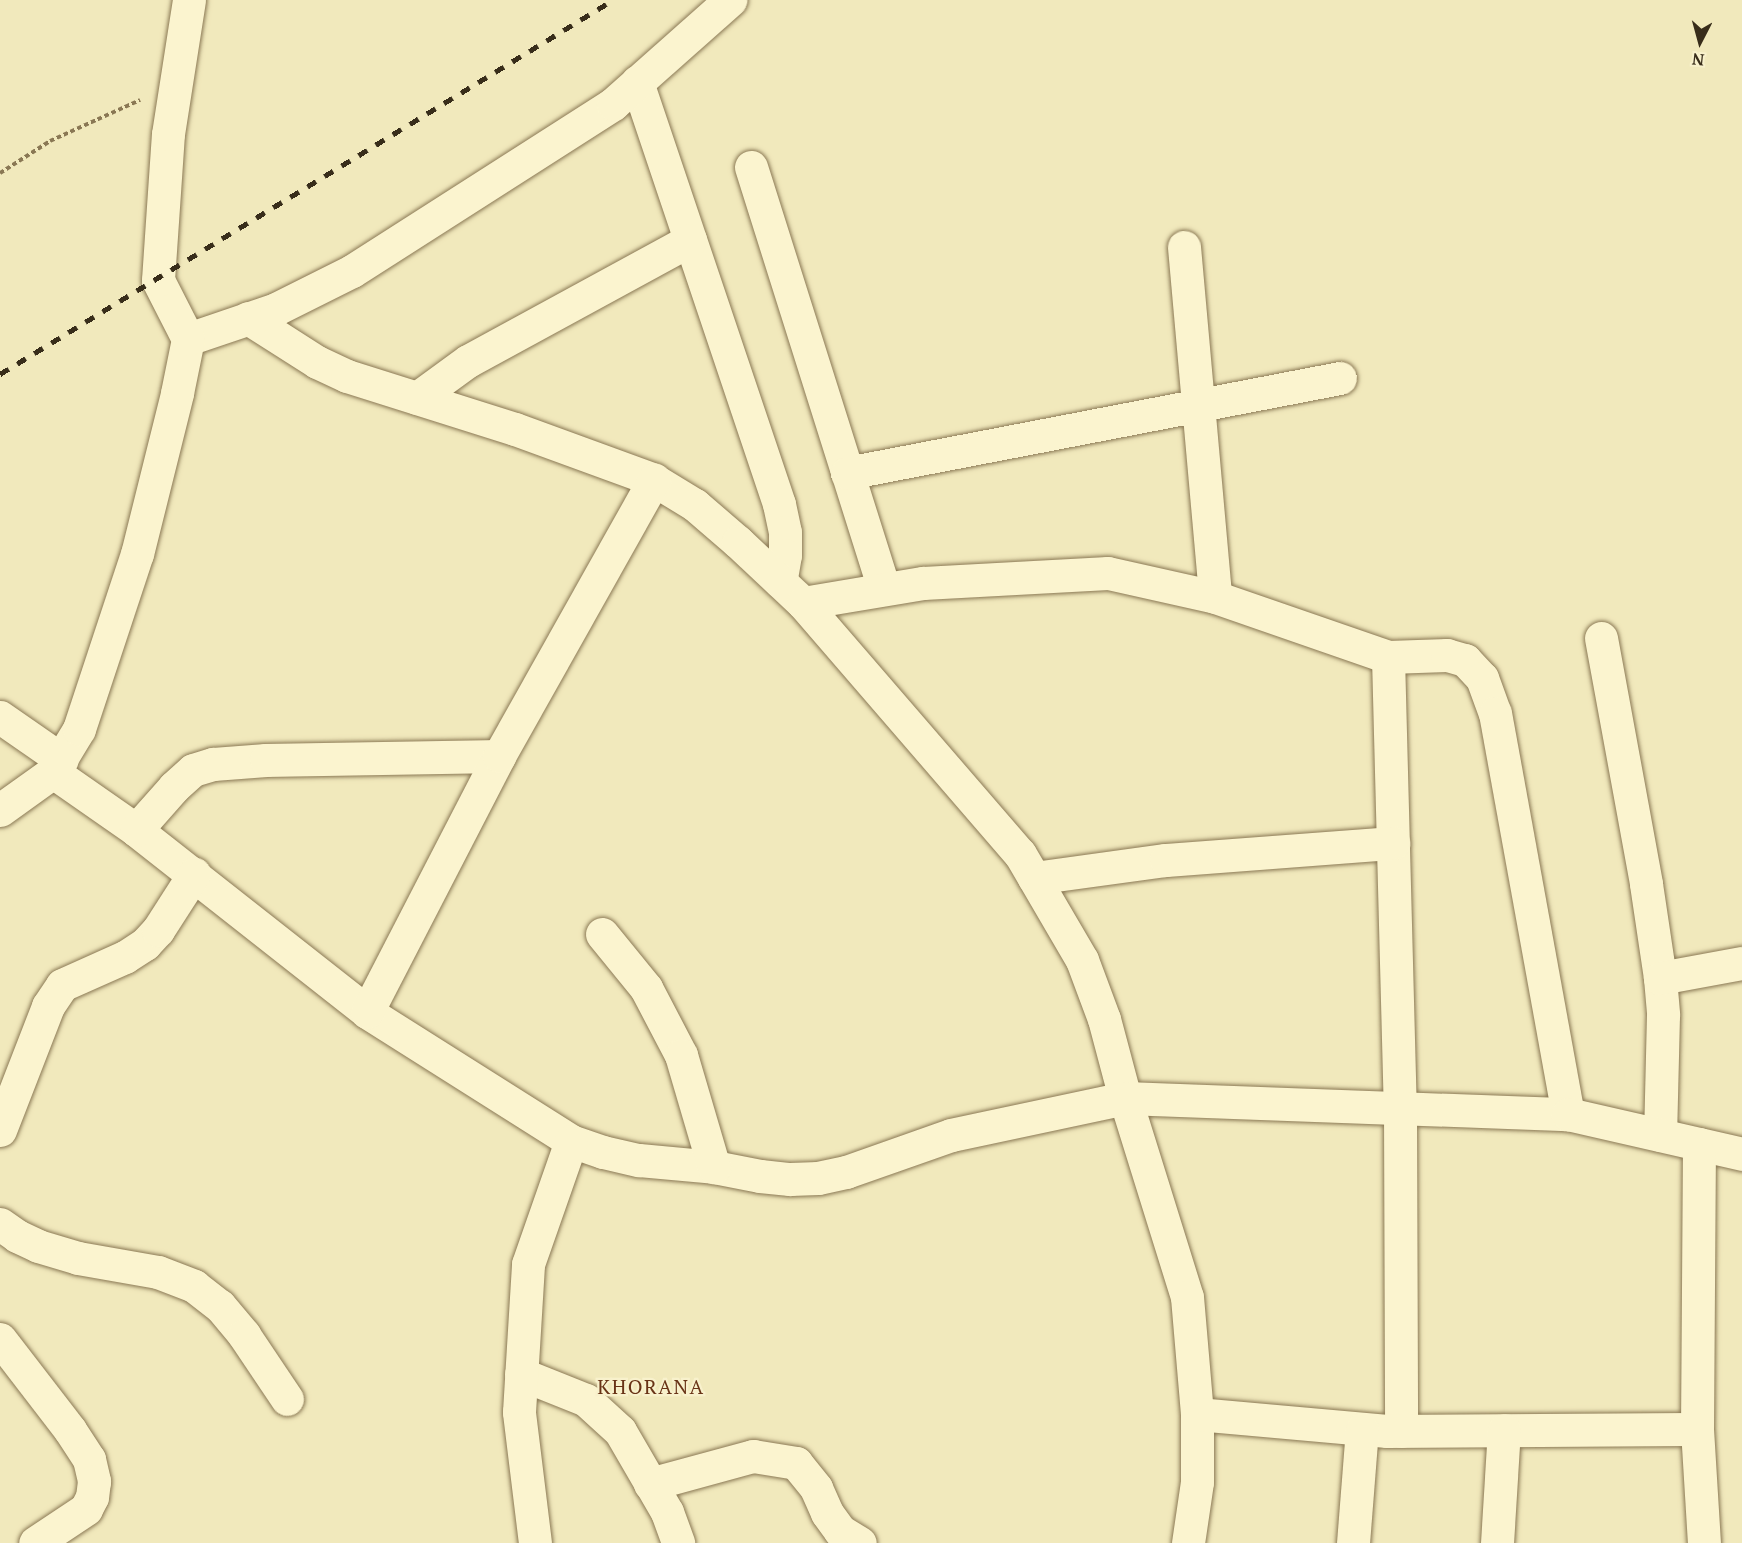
<!DOCTYPE html>
<style>
body{margin:0}
#map{position:relative;width:1742px;height:1543px;overflow:hidden;background:#f1e9bc;font-family:"PT Serif",serif}
div>[style]{position:absolute}
[style*='--x']{left:calc(var(--x)*1px);top:calc(var(--y)*1px);width:calc(var(--w)*1px);rotate:calc(var(--a)*1deg)}
.path>*{height:4px;margin-top:-2px;transform-origin:0;background:repeating-linear-gradient(90deg,#8a7854 0 4.5px,transparent 0 7.5px)}
.roads{filter:drop-shadow(0 0 2px #8a7854) drop-shadow(0 0 2px #8a7854)}
.minor>*{height:33px;margin:-16.5px;padding:0 16.5px;transform-origin:16.5px;border-radius:16.5px;background:#fbf4cf}
.tertiary>*{height:33px;margin:-16.5px;padding:0 16.5px;transform-origin:16.5px;border-radius:16.5px;background:#fbf4cf}
.rail>*{height:4.5px;margin-top:-2.25px;transform-origin:0;background:repeating-linear-gradient(90deg,#382d1a 0 10px,transparent 0 20px)}
span{translate:-50% -50%;white-space:nowrap;text-align:center;line-height:1.15;-webkit-text-stroke:4.5px #f8f1cc;paint-order:stroke}
.quarter-label{font-size:20px;color:#683316;letter-spacing:1.5px}
.north{position:absolute;left:1670px;top:12px;width:60px;height:60px;-webkit-text-stroke:4px #f8f1cc;paint-order:stroke;rotate:186deg;font-size:16px;font-weight:700;line-height:24px;text-align:center;color:#382d1a}
.north::after{content:'';display:block;margin:auto;width:21px;height:27px;background:#382d1a;clip-path:polygon(50% 0,100% 100%,50% 72%,0 100%)}
</style>
<div id="map">
<div class="path">
<div style="--x:0;--y:173;--w:59;--a:-32.6"></div>
<div style="--x:50;--y:141;--w:99;--a:-24.5"></div>
</div>
<div class="roads">
<div class="minor">
<div style="--x:637;--y:82;--w:445;--a:71.4"></div>
<div style="--x:779;--y:504;--w:29;--a:78"></div>
<div style="--x:785;--y:532;--w:23;--a:90"></div>
<div style="--x:785;--y:555;--w:27;--a:100"></div>
<div style="--x:751;--y:167;--w:442;--a:72.5"></div>
<div style="--x:1184;--y:247;--w:351;--a:84.9"></div>
<div style="--x:248;--y:318;--w:82;--a:32.5"></div>
<div style="--x:317;--y:362;--w:33;--a:25"></div>
<div style="--x:347;--y:376;--w:176;--a:17.5"></div>
<div style="--x:515;--y:429;--w:148;--a:20.1"></div>
<div style="--x:654;--y:480;--w:48;--a:31.4"></div>
<div style="--x:695;--y:505;--w:57;--a:40.7"></div>
<div style="--x:738;--y:542;--w:89;--a:43.2"></div>
<div style="--x:803;--y:603;--w:332;--a:49.2"></div>
<div style="--x:1020;--y:854;--w:123;--a:59.7"></div>
<div style="--x:1082;--y:960;--w:63;--a:69.6"></div>
<div style="--x:1104;--y:1019;--w:82;--a:75.1"></div>
<div style="--x:1125;--y:1098;--w:208;--a:72.7"></div>
<div style="--x:1187;--y:1297;--w:117;--a:85.1"></div>
<div style="--x:1197;--y:1414;--w:68;--a:90"></div>
<div style="--x:1197;--y:1482;--w:62;--a:98.4"></div>
<div style="--x:188;--y:339;--w:93;--a:-18.8"></div>
<div style="--x:276;--y:309;--w:85;--a:-26.6"></div>
<div style="--x:352;--y:271;--w:310;--a:-32.6"></div>
<div style="--x:613;--y:104;--w:157;--a:-41.6"></div>
<div style="--x:417;--y:398;--w:63;--a:-36"></div>
<div style="--x:468;--y:361;--w:253;--a:-28.6"></div>
<div style="--x:847;--y:473;--w:502;--a:-10.91"></div>
<div style="--x:803;--y:603;--w:122;--a:-9.5"></div>
<div style="--x:923;--y:583;--w:185;--a:-3.1"></div>
<div style="--x:1108;--y:573;--w:110;--a:12.6"></div>
<div style="--x:1215;--y:597;--w:183;--a:19.1"></div>
<div style="--x:1388;--y:657;--w:59;--a:-1.9"></div>
<div style="--x:1447;--y:655;--w:19;--a:16"></div>
<div style="--x:1465;--y:660;--w:25;--a:47"></div>
<div style="--x:1482;--y:678;--w:37;--a:70"></div>
<div style="--x:1495;--y:713;--w:408;--a:79.7"></div>
<div style="--x:1601;--y:638;--w:250;--a:79.6"></div>
<div style="--x:1646;--y:884;--w:95;--a:81.5"></div>
<div style="--x:1660;--y:978;--w:37;--a:85"></div>
<div style="--x:1663;--y:1015;--w:120;--a:91.4"></div>
<div style="--x:1388;--y:657;--w:453;--a:88.5"></div>
<div style="--x:1400;--y:1110;--w:321;--a:89.8"></div>
<div style="--x:53;--y:772;--w:101;--a:34.9"></div>
<div style="--x:136;--y:830;--w:294;--a:38.2"></div>
<div style="--x:367;--y:1012;--w:241;--a:32.3"></div>
<div style="--x:571;--y:1141;--w:34;--a:19"></div>
<div style="--x:603;--y:1152;--w:37;--a:13"></div>
<div style="--x:639;--y:1160;--w:75;--a:5.3"></div>
<div style="--x:714;--y:1167;--w:47;--a:11.1"></div>
<div style="--x:760;--y:1176;--w:30;--a:6"></div>
<div style="--x:790;--y:1179;--w:28;--a:-2"></div>
<div style="--x:818;--y:1178;--w:29;--a:-12"></div>
<div style="--x:846;--y:1172;--w:111;--a:-19.4"></div>
<div style="--x:951;--y:1135;--w:178;--a:-12"></div>
<div style="--x:1125;--y:1098;--w:443;--a:2.1"></div>
<div style="--x:1568;--y:1114;--w:179;--a:12.9"></div>
<div style="--x:136;--y:830;--w:57;--a:-48.5"></div>
<div style="--x:174;--y:787;--w:25;--a:-42"></div>
<div style="--x:193;--y:770;--w:21;--a:-17"></div>
<div style="--x:213;--y:764;--w:53;--a:-4.3"></div>
<div style="--x:266;--y:760;--w:233;--a:-1"></div>
<div style="--x:1034;--y:878;--w:133;--a:-7.8"></div>
<div style="--x:1166;--y:860;--w:228;--a:-4.3"></div>
<div style="--x:602;--y:934;--w:70;--a:50.8"></div>
<div style="--x:646;--y:988;--w:76;--a:62.4"></div>
<div style="--x:681;--y:1055;--w:117;--a:73.6"></div>
<div style="--x:1660;--y:978;--w:83;--a:-10.4"></div>
<div style="--x:367;--y:1012;--w:288;--a:-62.7"></div>
<div style="--x:499;--y:756;--w:317;--a:-60.7"></div>
<div style="--x:0;--y:1130;--w:133;--a:-68.8"></div>
<div style="--x:48;--y:1006;--w:25;--a:-56"></div>
<div style="--x:62;--y:985;--w:69;--a:-24"></div>
<div style="--x:125;--y:957;--w:24;--a:-33"></div>
<div style="--x:145;--y:944;--w:19;--a:-47"></div>
<div style="--x:158;--y:930;--w:67;--a:-57.3"></div>
<div style="--x:1699;--y:1144;--w:285;--a:90.4"></div>
<div style="--x:1697;--y:1429;--w:114;--a:86.5"></div>
<div style="--x:0;--y:1224;--w:21;--a:35"></div>
<div style="--x:17;--y:1236;--w:23;--a:25"></div>
<div style="--x:38;--y:1246;--w:42;--a:16.7"></div>
<div style="--x:78;--y:1258;--w:81;--a:9.9"></div>
<div style="--x:158;--y:1272;--w:39;--a:21"></div>
<div style="--x:194;--y:1286;--w:33;--a:38"></div>
<div style="--x:220;--y:1306;--w:38;--a:50"></div>
<div style="--x:244;--y:1335;--w:77;--a:56.1"></div>
<div style="--x:0;--y:1339;--w:115;--a:52.4"></div>
<div style="--x:70;--y:1430;--w:35;--a:57"></div>
<div style="--x:89;--y:1459;--w:23;--a:77"></div>
<div style="--x:94;--y:1481;--w:16;--a:97"></div>
<div style="--x:92;--y:1497;--w:13;--a:117"></div>
<div style="--x:86;--y:1509;--w:61;--a:146.3"></div>
<div style="--x:521;--y:1374;--w:70;--a:21.8"></div>
<div style="--x:586;--y:1400;--w:46;--a:42.4"></div>
<div style="--x:620;--y:1431;--w:94;--a:59.9"></div>
<div style="--x:667;--y:1512;--w:33;--a:70"></div>
<div style="--x:1197;--y:1414;--w:191;--a:5.1"></div>
<div style="--x:1387;--y:1431;--w:310;--a:-0.4"></div>
<div style="--x:650;--y:1484;--w:107;--a:-15.2"></div>
<div style="--x:753;--y:1456;--w:44;--a:9.2"></div>
<div style="--x:796;--y:1463;--w:32;--a:51"></div>
<div style="--x:816;--y:1488;--w:27;--a:66"></div>
<div style="--x:827;--y:1513;--w:22;--a:54"></div>
<div style="--x:840;--y:1531;--w:23;--a:31"></div>
<div style="--x:535;--y:1543;--w:132;--a:-97"></div>
<div style="--x:519;--y:1412;--w:148;--a:-86.5"></div>
<div style="--x:528;--y:1264;--w:130;--a:-70.7"></div>
<div style="--x:1353;--y:1543;--w:114;--a:-85.5"></div>
<div style="--x:1497;--y:1543;--w:113;--a:-86.5"></div>
</div>
<div class="tertiary">
<div style="--x:0;--y:717;--w:75;--a:34.7"></div>
<div style="--x:0;--y:810;--w:65;--a:-35.6"></div>
<div style="--x:53;--y:772;--w:50;--a:-58.8"></div>
<div style="--x:79;--y:729;--w:184;--a:-71.7"></div>
<div style="--x:137;--y:554;--w:166;--a:-76"></div>
<div style="--x:177;--y:393;--w:55;--a:-78.5"></div>
<div style="--x:188;--y:339;--w:66;--a:-117"></div>
<div style="--x:158;--y:280;--w:146;--a:-86.1"></div>
<div style="--x:168;--y:134;--w:136;--a:-81.1"></div>
</div>
</div>
<div class="rail">
<div style="--x:0;--y:374;--w:718;--a:-31.39"></div>
</div>
<div class="quarter-label">
<span style="left:651px;top:1386px">KHORANA</span>
</div>
<div class="north">N</div>
</div>
